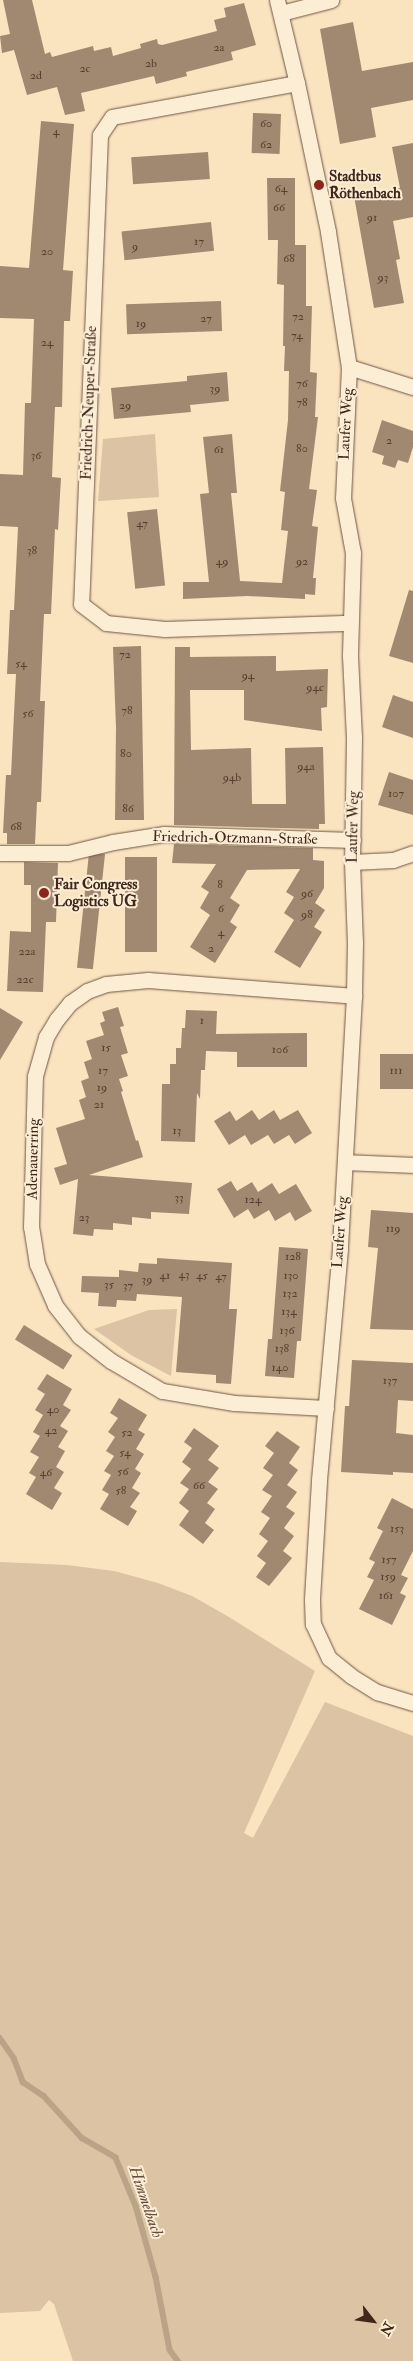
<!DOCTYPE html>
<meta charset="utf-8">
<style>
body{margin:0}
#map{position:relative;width:413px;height:2361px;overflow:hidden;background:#fae3bf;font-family:"IM FELL Double Pica",serif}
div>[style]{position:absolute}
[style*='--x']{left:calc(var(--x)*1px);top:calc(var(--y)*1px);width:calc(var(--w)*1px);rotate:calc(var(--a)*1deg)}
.green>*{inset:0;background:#dbc3a3}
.stream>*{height:5.5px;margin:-2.75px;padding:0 2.75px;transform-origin:2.75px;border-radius:2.75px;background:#bba387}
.building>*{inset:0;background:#a18870;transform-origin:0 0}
.roads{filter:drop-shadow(0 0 1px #6f5544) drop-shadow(0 0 1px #6f5544)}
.street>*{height:15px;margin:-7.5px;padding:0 7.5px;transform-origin:7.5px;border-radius:7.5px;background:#fcedd5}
.dots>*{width:14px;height:14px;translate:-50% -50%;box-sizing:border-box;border:2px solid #fcedd5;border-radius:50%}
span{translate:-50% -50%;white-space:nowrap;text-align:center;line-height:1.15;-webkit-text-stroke:4px #fcedd5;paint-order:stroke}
.number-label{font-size:12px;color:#593e30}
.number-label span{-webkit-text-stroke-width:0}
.poi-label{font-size:15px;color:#41261b;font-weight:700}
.left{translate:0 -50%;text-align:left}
.street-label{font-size:15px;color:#41261b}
.water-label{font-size:16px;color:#664c3b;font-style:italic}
.north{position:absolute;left:348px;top:2296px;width:50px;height:50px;-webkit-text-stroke:4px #fcedd5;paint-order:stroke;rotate:120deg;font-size:14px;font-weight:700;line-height:20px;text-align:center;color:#41261b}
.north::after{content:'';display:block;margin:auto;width:18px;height:22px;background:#41261b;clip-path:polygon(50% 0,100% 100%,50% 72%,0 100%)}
</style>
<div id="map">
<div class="green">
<div style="clip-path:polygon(155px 434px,159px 497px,98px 501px,103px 439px)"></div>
<div style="clip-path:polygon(177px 1309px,171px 1376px,131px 1355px,94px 1329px,149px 1310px)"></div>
<div style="clip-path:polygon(0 1562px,67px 1565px,114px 1571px,158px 1583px,192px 1596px,229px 1617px,315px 1671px,244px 1833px,253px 1838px,325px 1702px,413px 1736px,413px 2361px,73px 2361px,54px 2304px,49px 2300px,40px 2311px,0 2313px)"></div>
</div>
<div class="stream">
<div style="--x:0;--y:2038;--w:24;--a:55"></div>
<div style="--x:14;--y:2058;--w:26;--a:69"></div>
<div style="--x:23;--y:2082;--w:25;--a:34"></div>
<div style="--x:44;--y:2096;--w:57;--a:47.9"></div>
<div style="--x:82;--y:2138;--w:39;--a:30"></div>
<div style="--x:116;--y:2158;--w:52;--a:67.4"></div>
<div style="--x:136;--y:2206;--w:74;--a:74.3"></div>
<div style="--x:156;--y:2277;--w:74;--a:79.1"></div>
<div style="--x:170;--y:2350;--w:14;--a:54"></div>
</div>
<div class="building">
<div style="clip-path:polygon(3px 0,32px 0,45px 54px,50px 52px,52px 57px,93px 46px,94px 51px,111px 47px,113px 56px,141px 48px,140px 44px,157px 39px,158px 44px,162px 45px,217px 31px,214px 20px,226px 17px,224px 8px,244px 3px,256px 45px,231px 52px,233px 60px,186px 72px,187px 76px,156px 84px,154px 76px,81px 93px,85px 111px,65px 115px,57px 87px,27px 95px,14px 50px,2px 53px,0 36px,10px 34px)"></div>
<div style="clip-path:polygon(353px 22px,362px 71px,413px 62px,413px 100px,371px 108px,376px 137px,340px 144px,320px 29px)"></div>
<div style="left:253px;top:113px;width:28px;height:40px;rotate:2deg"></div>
<div style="clip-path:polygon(41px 121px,74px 124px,63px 270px,73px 271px,70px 321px,64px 321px,62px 407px,55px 407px,52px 477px,61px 478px,58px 530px,55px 529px,51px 614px,44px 614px,40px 701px,45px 701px,41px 802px,37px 802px,35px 844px,7px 844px,7px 833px,3px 833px,6px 775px,11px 775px,16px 674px,7px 674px,10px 610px,14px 610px,18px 527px,0 526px,0 474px,23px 475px,25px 403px,31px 403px,34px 319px,0 318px,0 266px,29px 268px)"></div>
<div style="clip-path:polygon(413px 143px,413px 217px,393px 221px,400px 259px,396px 260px,404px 303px,374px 308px,354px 196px,400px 188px,392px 147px)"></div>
<div style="left:208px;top:152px;width:27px;height:77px;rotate:86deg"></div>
<div style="clip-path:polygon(267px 178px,295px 178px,295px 245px,306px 245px,306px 306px,312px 306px,310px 372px,317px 373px,315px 417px,318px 417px,309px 489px,317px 490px,312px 526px,318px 527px,313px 578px,316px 578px,315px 595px,305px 594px,305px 599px,247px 596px,183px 599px,183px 582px,209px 582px,200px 494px,209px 493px,203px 437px,232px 434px,237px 493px,231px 493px,240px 581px,282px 583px,288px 531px,281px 530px,285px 492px,280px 491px,288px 420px,289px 371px,284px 371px,285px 346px,283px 346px,284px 285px,277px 284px,278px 240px,268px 240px)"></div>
<div style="left:211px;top:222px;width:29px;height:90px;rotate:84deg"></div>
<div style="left:221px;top:301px;width:30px;height:95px;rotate:88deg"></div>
<div style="clip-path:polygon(227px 372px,229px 401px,190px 405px,191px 412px,114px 419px,111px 388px,187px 381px,187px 376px)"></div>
<div style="clip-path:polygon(382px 420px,413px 431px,413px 447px,408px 463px,398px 460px,395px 468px,382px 464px,384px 456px,372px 452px)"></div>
<div style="left:157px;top:509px;width:77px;height:30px;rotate:84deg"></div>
<div style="clip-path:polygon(409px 590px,413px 591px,413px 663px,389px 656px)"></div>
<div style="clip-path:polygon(141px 646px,144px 820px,115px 820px,116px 728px,113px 647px)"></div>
<div style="clip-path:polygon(175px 647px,190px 647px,190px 657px,276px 656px,276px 671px,328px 669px,327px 707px,321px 708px,322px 731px,244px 720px,244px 690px,190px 690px,191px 750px,251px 748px,252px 804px,286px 804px,285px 748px,323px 747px,325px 824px,319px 824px,319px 829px,174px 825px)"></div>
<div style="clip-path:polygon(393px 695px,413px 702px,413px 738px,382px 727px)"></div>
<div style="clip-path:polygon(389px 772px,413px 780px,413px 815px,378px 805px)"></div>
<div style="clip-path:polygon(174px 844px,313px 848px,313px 860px,324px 861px,324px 888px,315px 903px,325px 910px,314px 927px,322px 932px,300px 968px,274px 952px,294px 920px,284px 913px,294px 897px,286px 892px,300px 869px,247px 870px,230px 898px,240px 905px,230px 922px,237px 927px,215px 963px,190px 947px,210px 915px,200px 908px,209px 892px,201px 887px,216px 864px,172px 863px)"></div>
<div style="left:105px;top:854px;width:116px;height:16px;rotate:96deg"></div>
<div style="left:125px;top:857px;width:32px;height:95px"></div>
<div style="clip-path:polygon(24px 862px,58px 863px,56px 922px,46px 922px,43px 992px,7px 991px,10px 931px,31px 932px,31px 885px,24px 885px)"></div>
<div style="clip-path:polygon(118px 1007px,124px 1026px,120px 1027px,128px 1053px,121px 1055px,128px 1076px,119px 1079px,123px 1091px,121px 1092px,136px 1141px,138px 1140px,143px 1157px,89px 1175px,192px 1183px,189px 1214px,151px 1212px,151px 1219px,132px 1217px,132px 1225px,113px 1223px,113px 1230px,94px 1229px,93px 1236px,73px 1234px,78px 1179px,60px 1185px,54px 1168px,67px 1164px,56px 1128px,85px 1119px,79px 1100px,86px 1097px,81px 1081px,89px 1078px,84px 1062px,92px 1059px,86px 1041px,104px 1035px,100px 1023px,105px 1021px,102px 1012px)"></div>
<div style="clip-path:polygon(0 1008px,23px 1022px,0 1060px)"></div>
<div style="clip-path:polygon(186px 1010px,217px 1011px,216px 1034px,307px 1033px,307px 1067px,237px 1067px,237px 1052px,206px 1051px,205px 1070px,201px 1070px,200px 1099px,197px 1093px,195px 1142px,161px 1141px,162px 1084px,170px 1084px,170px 1064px,176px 1064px,176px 1048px,181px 1048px,182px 1028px,185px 1028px)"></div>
<div style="left:380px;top:1054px;width:33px;height:35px"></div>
<div style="clip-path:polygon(252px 1110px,259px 1120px,274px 1110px,280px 1120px,298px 1110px,312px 1133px,295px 1144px,289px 1135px,274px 1144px,268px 1135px,251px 1145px,245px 1135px,229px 1145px,214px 1121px,230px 1111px,236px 1121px)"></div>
<div style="clip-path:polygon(231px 1181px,237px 1191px,252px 1182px,258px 1192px,272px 1183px,279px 1194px,296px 1184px,312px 1211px,295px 1221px,290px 1212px,275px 1221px,269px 1210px,254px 1219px,248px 1209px,234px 1218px,217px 1189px)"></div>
<div style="clip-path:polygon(371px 1210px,413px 1213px,413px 1330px,370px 1329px,378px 1248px,368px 1247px)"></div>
<div style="clip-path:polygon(279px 1247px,308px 1249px,301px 1341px,297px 1341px,294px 1378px,265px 1376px,268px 1339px,272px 1339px)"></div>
<div style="clip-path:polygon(157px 1258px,232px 1263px,229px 1309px,237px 1309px,231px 1384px,216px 1383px,216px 1375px,176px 1372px,182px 1297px,137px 1294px,136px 1301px,117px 1300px,116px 1307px,98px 1306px,99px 1293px,81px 1292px,82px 1276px,119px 1277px,119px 1270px,138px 1272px,139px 1263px,157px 1264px)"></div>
<div style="left:24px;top:1325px;width:57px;height:17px;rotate:32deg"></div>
<div style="clip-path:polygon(352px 1360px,413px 1363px,413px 1401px,398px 1400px,396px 1433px,413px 1435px,413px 1473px,393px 1472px,393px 1475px,341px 1472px,345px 1406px,349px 1406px)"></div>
<div style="clip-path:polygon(47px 1374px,72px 1389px,63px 1405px,71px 1410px,60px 1426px,68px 1431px,58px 1447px,65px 1451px,56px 1467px,64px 1472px,54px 1488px,62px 1493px,52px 1510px,26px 1494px,36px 1477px,29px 1473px,39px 1457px,30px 1452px,40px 1436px,33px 1432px,43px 1415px,35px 1410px,45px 1394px,37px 1389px)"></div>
<div style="clip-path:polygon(119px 1398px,147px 1415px,138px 1430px,145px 1434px,136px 1449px,144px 1454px,135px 1469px,141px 1473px,132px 1488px,140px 1493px,130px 1507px,137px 1511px,128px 1526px,100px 1509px,109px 1494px,102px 1490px,111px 1475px,104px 1471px,114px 1456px,106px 1451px,115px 1437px,108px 1432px,118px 1418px,110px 1413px)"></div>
<div style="clip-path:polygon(194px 1428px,219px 1446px,208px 1460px,219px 1468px,208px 1482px,218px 1489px,207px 1503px,215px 1509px,205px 1523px,214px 1530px,203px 1544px,179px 1525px,189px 1511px,179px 1503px,189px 1489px,180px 1483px,191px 1469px,182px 1462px,192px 1448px,184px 1442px)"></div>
<div style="clip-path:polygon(277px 1431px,300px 1447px,289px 1463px,298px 1470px,287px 1485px,297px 1492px,286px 1507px,295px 1513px,284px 1528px,294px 1536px,283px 1551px,292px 1558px,269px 1586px,256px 1577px,266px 1563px,257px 1556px,268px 1541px,259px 1534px,270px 1518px,261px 1512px,272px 1496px,262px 1490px,273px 1475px,263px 1468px,274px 1453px,265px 1446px)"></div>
<div style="clip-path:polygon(392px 1498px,413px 1509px,413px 1551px,401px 1575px,408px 1578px,400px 1593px,406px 1596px,392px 1625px,359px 1609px,374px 1580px,367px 1577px,375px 1562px,369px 1559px,383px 1531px,377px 1528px)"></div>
</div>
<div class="roads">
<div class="street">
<div style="--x:277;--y:0;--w:85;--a:76.5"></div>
<div style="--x:297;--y:83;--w:152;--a:78.2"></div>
<div style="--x:328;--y:232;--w:137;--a:81.2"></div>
<div style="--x:349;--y:367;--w:131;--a:92.6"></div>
<div style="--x:343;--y:498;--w:56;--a:79.7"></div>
<div style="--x:353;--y:553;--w:103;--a:91.7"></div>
<div style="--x:350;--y:656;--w:81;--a:87.2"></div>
<div style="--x:354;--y:737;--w:125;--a:90.9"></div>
<div style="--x:352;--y:862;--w:80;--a:87.9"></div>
<div style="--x:355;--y:942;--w:54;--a:91.1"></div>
<div style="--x:354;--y:996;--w:253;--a:93.2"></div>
<div style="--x:340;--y:1249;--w:233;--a:95.2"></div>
<div style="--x:319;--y:1481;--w:119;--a:93.4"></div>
<div style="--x:312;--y:1600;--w:24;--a:88"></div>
<div style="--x:313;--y:1624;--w:38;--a:65"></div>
<div style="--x:329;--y:1658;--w:28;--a:39"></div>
<div style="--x:351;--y:1676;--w:31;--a:32"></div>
<div style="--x:377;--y:1692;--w:38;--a:17"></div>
<div style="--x:281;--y:13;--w:52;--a:-14.6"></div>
<div style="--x:297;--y:83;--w:188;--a:169.6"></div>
<div style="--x:112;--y:117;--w:22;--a:124"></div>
<div style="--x:100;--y:135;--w:469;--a:92.3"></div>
<div style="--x:81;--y:604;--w:31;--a:37"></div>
<div style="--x:106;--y:623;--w:59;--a:5.8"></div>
<div style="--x:165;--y:629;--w:185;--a:-1.9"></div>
<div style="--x:349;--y:367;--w:67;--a:17.4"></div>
<div style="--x:0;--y:853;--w:68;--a:0"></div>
<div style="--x:68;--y:853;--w:46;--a:-13.7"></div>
<div style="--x:113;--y:842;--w:52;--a:-8.9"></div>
<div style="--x:164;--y:834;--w:189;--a:1.8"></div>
<div style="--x:352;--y:862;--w:41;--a:-2.8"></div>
<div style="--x:393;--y:860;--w:21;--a:-19"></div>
<div style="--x:345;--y:1162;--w:68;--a:2.5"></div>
<div style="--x:326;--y:1408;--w:92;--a:-176.9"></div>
<div style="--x:234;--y:1403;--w:73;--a:-170.5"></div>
<div style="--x:162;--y:1391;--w:59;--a:-149.5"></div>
<div style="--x:111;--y:1361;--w:41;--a:-142"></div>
<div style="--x:79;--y:1336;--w:39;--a:-128"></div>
<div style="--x:55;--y:1305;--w:45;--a:-113.7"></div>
<div style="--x:37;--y:1264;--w:37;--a:-99"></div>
<div style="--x:31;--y:1227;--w:151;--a:-88.5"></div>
<div style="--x:35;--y:1076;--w:41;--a:-74.2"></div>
<div style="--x:46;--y:1037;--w:21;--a:-59"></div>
<div style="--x:57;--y:1019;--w:21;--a:-51"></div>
<div style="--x:70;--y:1003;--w:21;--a:-35"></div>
<div style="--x:87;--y:991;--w:20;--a:-20"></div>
<div style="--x:106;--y:984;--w:42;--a:-5.4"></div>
<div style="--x:148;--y:980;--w:207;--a:4.4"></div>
</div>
</div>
<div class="dots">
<div style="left:319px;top:185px;background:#8f2418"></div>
<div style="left:44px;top:893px;background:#8f2418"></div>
</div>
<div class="number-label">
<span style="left:219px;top:48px">2a</span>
<span style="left:151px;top:64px">2b</span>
<span style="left:85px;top:69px">2c</span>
<span style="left:36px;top:76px">2d</span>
<span style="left:266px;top:124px">60</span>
<span style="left:56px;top:132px">4</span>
<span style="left:266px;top:145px">62</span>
<span style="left:281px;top:189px">64</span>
<span style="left:279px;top:208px">66</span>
<span style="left:372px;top:218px">91</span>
<span style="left:199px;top:242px">17</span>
<span style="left:135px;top:247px">9</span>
<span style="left:47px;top:252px">20</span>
<span style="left:289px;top:259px">68</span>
<span style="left:383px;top:278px">93</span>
<span style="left:298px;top:317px">72</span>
<span style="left:206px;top:319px">27</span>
<span style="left:141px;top:324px">19</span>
<span style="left:297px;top:336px">74</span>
<span style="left:47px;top:343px">24</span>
<span style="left:302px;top:384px">76</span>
<span style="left:215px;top:389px">39</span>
<span style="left:302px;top:403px">78</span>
<span style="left:125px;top:406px">29</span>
<span style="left:389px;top:441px">2</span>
<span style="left:302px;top:449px">80</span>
<span style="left:219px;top:450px">61</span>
<span style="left:36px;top:456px">36</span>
<span style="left:142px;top:524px">47</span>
<span style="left:32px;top:551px">38</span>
<span style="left:222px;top:562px">49</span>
<span style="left:302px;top:562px">92</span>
<span style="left:125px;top:655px">72</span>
<span style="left:21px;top:664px">54</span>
<span style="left:248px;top:676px">94</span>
<span style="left:315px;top:688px">94c</span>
<span style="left:127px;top:711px">78</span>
<span style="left:28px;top:714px">56</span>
<span style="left:126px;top:754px">80</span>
<span style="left:306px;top:767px">94a</span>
<span style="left:232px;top:778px">94b</span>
<span style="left:396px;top:794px">107</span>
<span style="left:128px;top:809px">86</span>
<span style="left:16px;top:827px">68</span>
<span style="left:220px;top:885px">8</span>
<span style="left:307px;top:894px">96</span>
<span style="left:221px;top:909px">6</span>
<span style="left:307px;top:915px">98</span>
<span style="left:221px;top:933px">4</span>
<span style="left:211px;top:949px">2</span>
<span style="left:27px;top:952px">22a</span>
<span style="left:25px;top:980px">22c</span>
<span style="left:202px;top:1021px">1</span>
<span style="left:106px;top:1048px">15</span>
<span style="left:280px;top:1050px">106</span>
<span style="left:103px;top:1071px">17</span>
<span style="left:396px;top:1071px">111</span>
<span style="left:102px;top:1088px">19</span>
<span style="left:99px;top:1105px">21</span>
<span style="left:177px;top:1131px">13</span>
<span style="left:179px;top:1198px">33</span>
<span style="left:253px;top:1200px">124</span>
<span style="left:84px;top:1218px">23</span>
<span style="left:393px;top:1229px">119</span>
<span style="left:293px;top:1257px">128</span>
<span style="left:184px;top:1275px">43</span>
<span style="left:165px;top:1276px">41</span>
<span style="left:202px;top:1276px">45</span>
<span style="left:291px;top:1276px">130</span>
<span style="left:221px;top:1277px">47</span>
<span style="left:147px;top:1280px">39</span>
<span style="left:109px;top:1285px">35</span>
<span style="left:128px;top:1286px">37</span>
<span style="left:290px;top:1294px">132</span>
<span style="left:289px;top:1312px">134</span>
<span style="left:287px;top:1331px">136</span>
<span style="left:282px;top:1349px">138</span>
<span style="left:280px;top:1368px">140</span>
<span style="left:390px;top:1381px">137</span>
<span style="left:53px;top:1410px">40</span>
<span style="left:51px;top:1431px">42</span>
<span style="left:127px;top:1433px">52</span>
<span style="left:125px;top:1453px">54</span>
<span style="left:123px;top:1472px">56</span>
<span style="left:46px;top:1473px">46</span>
<span style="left:199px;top:1486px">66</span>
<span style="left:121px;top:1491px">58</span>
<span style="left:397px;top:1529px">153</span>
<span style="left:389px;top:1560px">157</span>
<span style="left:388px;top:1577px">159</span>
<span style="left:386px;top:1596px">161</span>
</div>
<div class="poi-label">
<span class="left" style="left:329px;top:185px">Stadtbus<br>Röthenbach</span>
<span class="left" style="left:54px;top:893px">Fair Congress<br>Logistics UG</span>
</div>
<div class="street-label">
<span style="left:89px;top:403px;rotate:-88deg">Friedrich-Neuper-Straße</span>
<span style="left:346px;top:424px;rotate:-87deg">Laufer Weg</span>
<span style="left:353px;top:827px;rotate:-89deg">Laufer Weg</span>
<span style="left:235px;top:838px;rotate:1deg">Friedrich-Otzmann-Straße</span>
<span style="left:33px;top:1159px;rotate:-89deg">Adenauerring</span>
<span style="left:340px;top:1232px;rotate:-86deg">Laufer Weg</span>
</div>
<div class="water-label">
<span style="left:146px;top:2202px;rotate:71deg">Himmelbach</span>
</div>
<div class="north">N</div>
</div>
